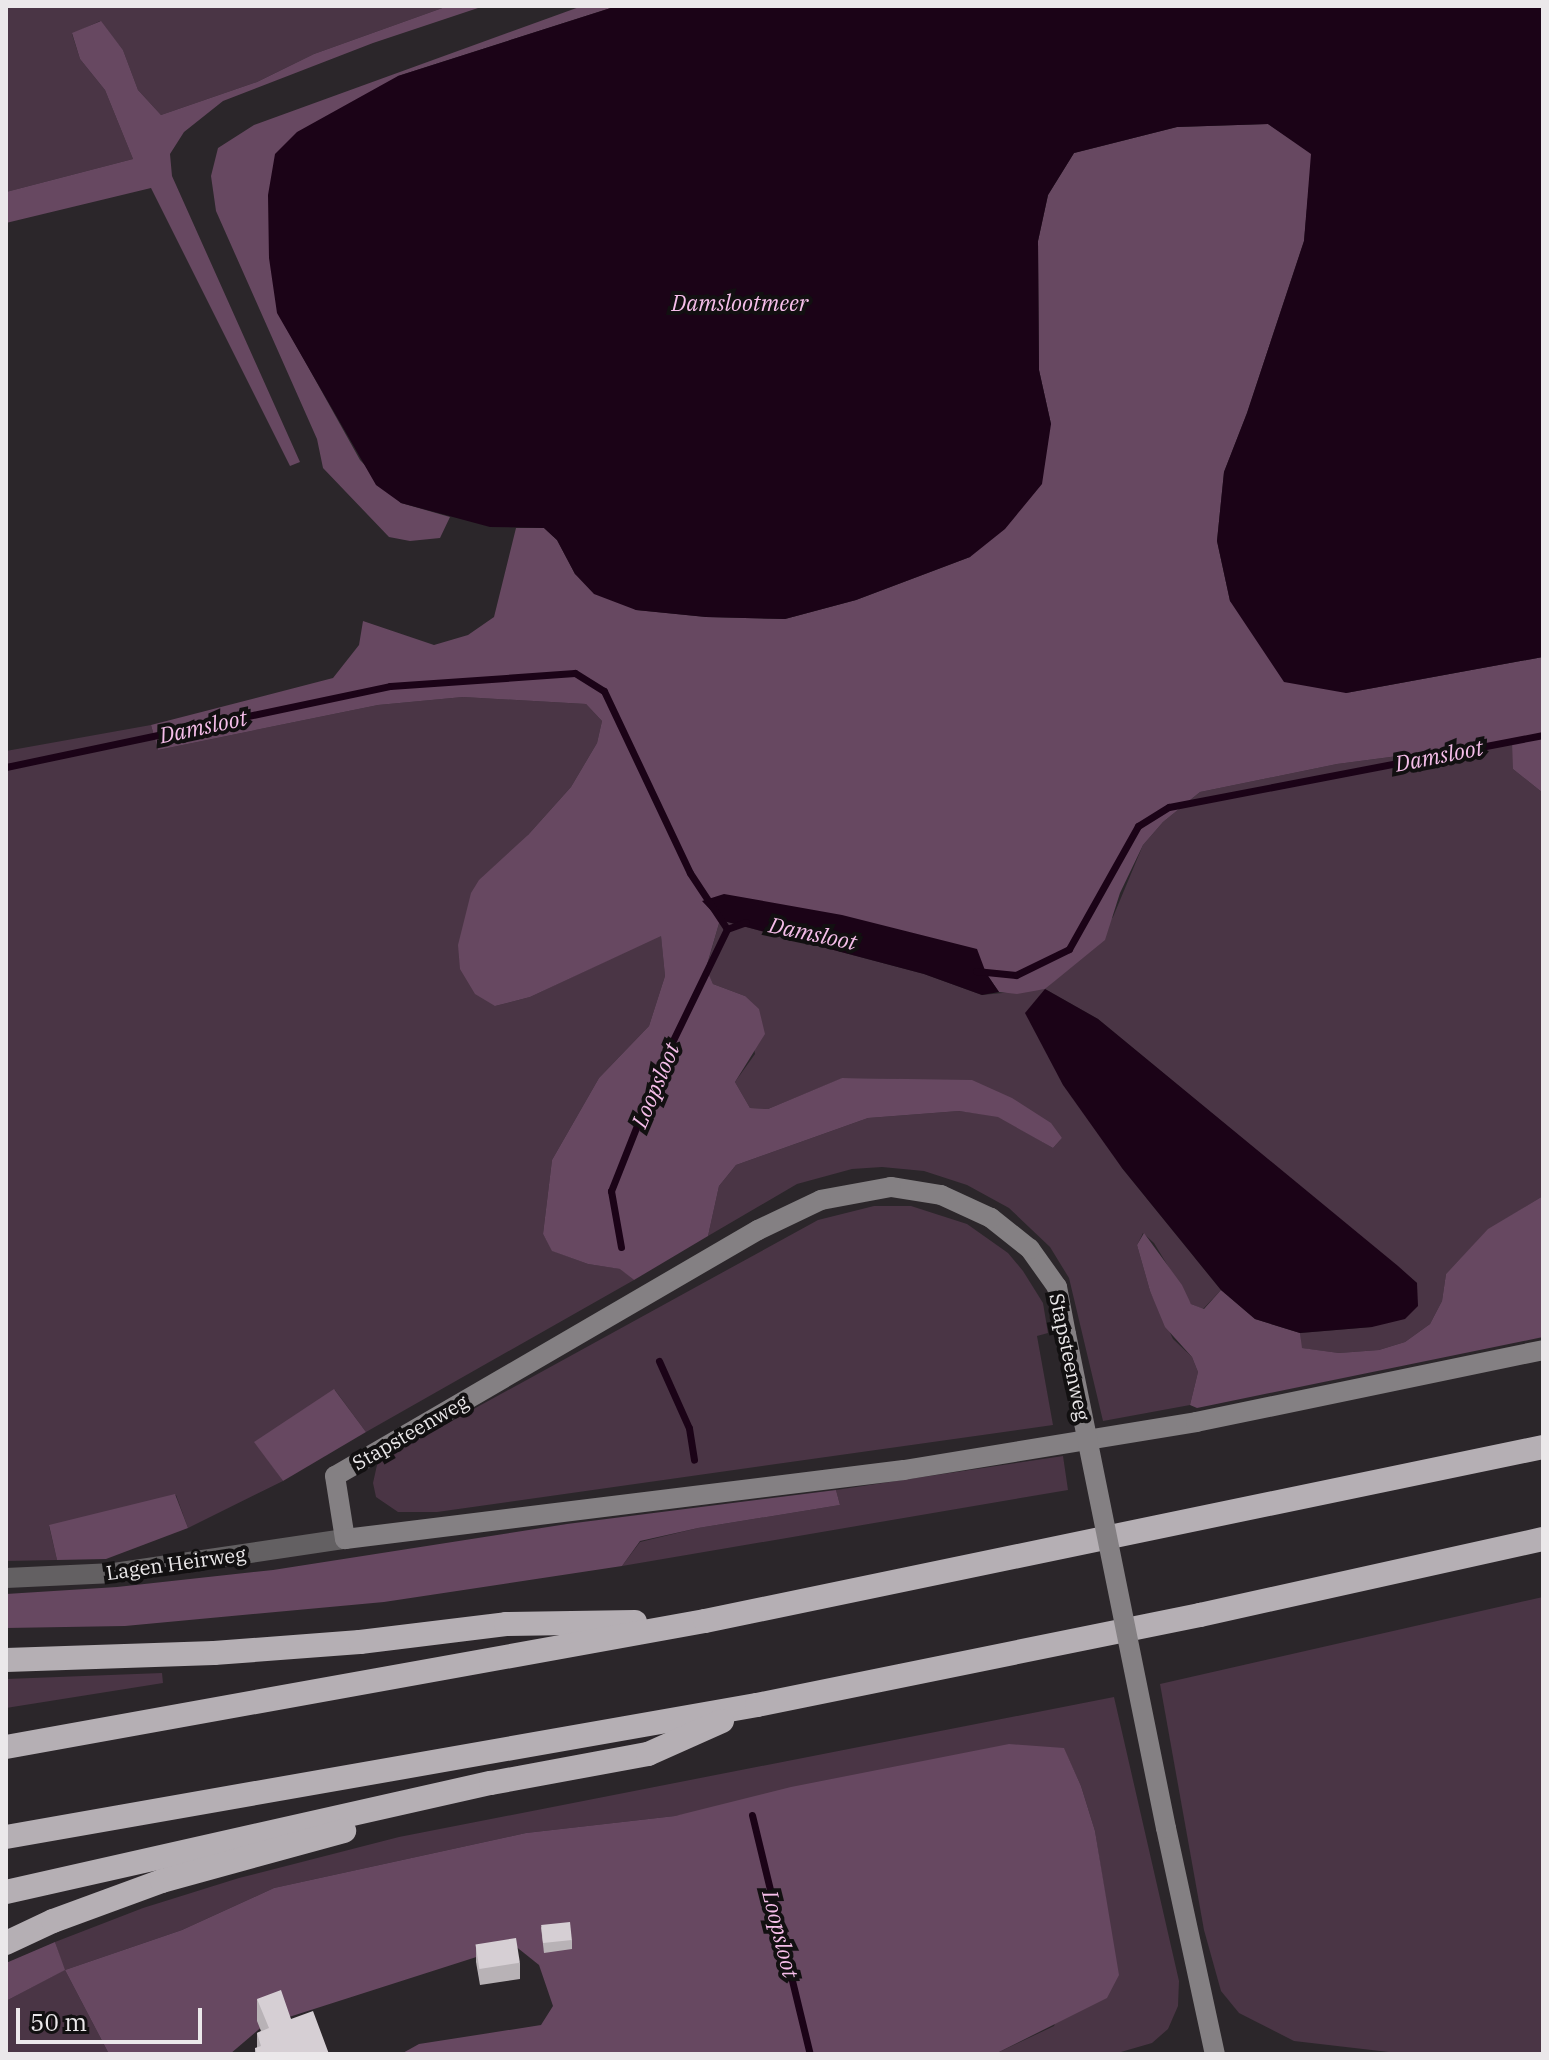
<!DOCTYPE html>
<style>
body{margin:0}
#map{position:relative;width:1549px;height:2060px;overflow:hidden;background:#2b262a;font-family:"IBM Plex Serif",serif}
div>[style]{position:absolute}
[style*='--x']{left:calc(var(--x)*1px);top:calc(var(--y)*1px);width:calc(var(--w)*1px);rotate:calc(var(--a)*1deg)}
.green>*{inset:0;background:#4a3545}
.forest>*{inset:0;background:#674861}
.water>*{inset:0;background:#1b0317}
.stream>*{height:7px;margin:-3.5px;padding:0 3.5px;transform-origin:3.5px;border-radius:3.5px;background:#1b0317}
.street>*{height:20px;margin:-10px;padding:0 10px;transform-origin:10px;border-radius:10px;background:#636062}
.secondary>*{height:20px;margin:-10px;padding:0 10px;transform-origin:10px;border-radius:10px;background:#848083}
.highway>*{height:24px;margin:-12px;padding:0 12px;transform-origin:12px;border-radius:12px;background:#b5afb4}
.secondary-bridge>*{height:20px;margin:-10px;padding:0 10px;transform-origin:10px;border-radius:10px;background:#848083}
.wall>*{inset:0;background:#b8b2b6}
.building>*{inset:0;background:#d6cfd4;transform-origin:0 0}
span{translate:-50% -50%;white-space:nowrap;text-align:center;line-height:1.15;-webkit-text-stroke:8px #121011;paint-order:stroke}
.street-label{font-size:20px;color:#ebe8ea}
.water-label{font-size:22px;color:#f6beea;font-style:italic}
.frame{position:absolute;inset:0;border:8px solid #ebe8ea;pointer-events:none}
.scale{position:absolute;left:16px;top:2008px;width:186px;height:36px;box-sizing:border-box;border:4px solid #ebe8ea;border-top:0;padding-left:10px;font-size:24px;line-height:28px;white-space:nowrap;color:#ebe8ea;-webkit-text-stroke:6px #121011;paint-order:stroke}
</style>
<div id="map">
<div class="green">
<div style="clip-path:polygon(6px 6px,448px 6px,314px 54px,257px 82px,161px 115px,138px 90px,123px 50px,100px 21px,72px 34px,80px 59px,105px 90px,133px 159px,6px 192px)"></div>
<div style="clip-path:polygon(463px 697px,586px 704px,602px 721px,597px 743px,571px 787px,528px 835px,495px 1006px,530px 997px,661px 935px,665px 976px,649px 1026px,599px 1078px,552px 1160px,543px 1234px,553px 1251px,588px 1264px,621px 1269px,634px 1280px,366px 1432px,335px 1390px,255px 1442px,283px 1481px,188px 1528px,176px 1495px,49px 1526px,57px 1560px,6px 1561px,6px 751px,151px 725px,158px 750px,378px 705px)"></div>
<div style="clip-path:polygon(1513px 741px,1513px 769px,1543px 793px,1543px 1196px,1488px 1230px,1446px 1274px,1442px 1301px,1430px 1324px,1405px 1342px,1379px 1350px,1339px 1353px,1301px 1348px,1300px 1333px,1372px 1327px,1417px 1283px,1098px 1019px,1045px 989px,1122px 1168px,1221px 1290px,1203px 1309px,1191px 1304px,1154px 1243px,1143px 1233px,1137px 1245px,1150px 1291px,1173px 1339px,1192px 1357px,1198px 1372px,1190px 1405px,1103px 1421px,1069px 1278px,1050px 1247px,1009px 1208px,967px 1185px,924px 1171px,882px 1167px,852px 1169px,797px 1184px,708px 1236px,719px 1186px,736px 1165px,868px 1118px,959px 1111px,998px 1116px,1053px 1148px,1062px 1138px,901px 1079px,843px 1078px,768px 1109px,750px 1108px,735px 1082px,755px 1054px,745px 996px,713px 984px,706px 969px,720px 920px,924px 974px,982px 995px,1045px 989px,1071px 966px,1113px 917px,1143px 845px,1163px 822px,1200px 792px,1337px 764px)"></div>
<div style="clip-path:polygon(874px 1206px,911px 1206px,967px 1224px,1008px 1253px,1023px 1271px,1043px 1303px,1048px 1333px,1037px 1336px,1053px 1425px,437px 1512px,398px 1512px,376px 1497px,373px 1483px,377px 1465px,390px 1455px,818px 1220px)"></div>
<div style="clip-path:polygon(1063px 1456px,1068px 1490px,622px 1566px,640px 1542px,698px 1528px,840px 1505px,836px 1490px)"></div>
<div style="clip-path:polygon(1543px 1597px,1543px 2054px,1406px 2054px,1294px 2041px,1239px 2013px,1221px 1991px,1204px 1930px,1160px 1684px)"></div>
<div style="clip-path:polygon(162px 1673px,163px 1683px,6px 1708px,6px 1679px)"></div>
<div style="clip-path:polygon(1114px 1697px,1179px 1981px,1178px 2006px,1168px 2029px,1152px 2043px,1114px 2054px,995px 2054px,1054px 2026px,1106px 1901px,1095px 1831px,1081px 1786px,1064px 1749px,675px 1816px,526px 1833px,274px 1888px,182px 1930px,65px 1970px,109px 2054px,6px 2054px,6px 2001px,64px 1970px,55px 1942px,143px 1908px,239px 1878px,399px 1837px)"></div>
</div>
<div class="forest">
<div style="clip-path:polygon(448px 6px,484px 6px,373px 43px,223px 101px,184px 132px,170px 154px,172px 176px,300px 462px,290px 466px,151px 188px,6px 223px,6px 192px,133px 159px,105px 90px,80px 59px,72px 33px,101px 21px,123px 50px,138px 90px,161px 115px,257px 82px,314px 54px)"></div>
<div style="clip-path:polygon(582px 6px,617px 6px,398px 76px,278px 313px,360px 460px,401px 503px,450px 517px,440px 538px,410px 541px,389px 537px,323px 468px,317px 439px,216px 211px,211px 176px,218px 148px,254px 125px)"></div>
<div style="clip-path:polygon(1268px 124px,1312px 153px,1304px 241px,1247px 413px,1224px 472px,1217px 541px,1230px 601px,1346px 693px,1543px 657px,1543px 793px,1513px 769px,1512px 741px,1337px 764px,1200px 792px,1163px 822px,1143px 845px,1120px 893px,1105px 940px,1045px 989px,1017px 994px,999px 992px,986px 973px,703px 901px,720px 920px,706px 968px,713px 984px,745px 996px,759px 1009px,765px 1034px,735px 1082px,750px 1108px,768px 1109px,842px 1078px,972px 1080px,1012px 1098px,1051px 1123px,1062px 1138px,1053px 1148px,998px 1117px,959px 1111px,868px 1118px,736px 1165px,719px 1186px,708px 1236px,634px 1280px,620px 1269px,588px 1264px,552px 1251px,543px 1234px,552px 1160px,599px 1078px,649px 1026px,665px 976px,661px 936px,530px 997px,495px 1006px,475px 994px,460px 969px,458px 945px,471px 893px,479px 880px,528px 835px,571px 787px,597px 743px,602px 721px,586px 704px,463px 697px,378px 705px,158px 750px,151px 725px,333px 678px,359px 645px,363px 621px,434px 645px,468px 635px,494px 617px,516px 528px,544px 528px,557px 540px,575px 574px,636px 610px,706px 617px,785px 619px,856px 600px,970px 557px,1051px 424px,1039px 370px,1038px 241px,1048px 195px,1074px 153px,1177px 127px)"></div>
<div style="clip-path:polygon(1543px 1196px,1543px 1337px,1197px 1408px,1190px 1405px,1198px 1372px,1192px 1357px,1165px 1327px,1150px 1291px,1137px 1245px,1144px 1233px,1182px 1285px,1191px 1304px,1204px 1309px,1221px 1290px,1255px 1319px,1300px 1333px,1302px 1348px,1339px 1353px,1379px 1350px,1405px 1342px,1430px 1324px,1442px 1301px,1446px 1274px,1488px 1229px)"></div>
<div style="clip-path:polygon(334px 1389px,366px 1432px,283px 1481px,254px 1442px)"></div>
<div style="clip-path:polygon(836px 1490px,840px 1505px,698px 1528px,640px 1541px,622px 1566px,384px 1602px,125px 1626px,6px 1628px,6px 1594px,117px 1587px,273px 1570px,567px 1524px)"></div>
<div style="clip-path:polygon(175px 1494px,188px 1528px,106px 1559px,57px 1560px,49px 1525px)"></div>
<div style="clip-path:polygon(1009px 1744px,1064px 1748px,1081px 1786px,1095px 1831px,1119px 1975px,1107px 1998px,995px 2054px,401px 2054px,419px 2044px,541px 2025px,553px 2006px,539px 1965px,514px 1945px,264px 2025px,230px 2054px,109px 2054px,65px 1970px,6px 2001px,6px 1963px,55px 1942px,65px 1970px,182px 1930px,274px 1888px,526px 1833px,675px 1816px,791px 1787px)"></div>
</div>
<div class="water">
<div style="clip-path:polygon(617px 6px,1543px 6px,1543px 657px,1346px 693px,1284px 682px,1230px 601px,1217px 541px,1224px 472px,1247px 413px,1304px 241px,1311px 154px,1268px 124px,1177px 127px,1074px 153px,1048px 195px,1038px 241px,1039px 370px,1051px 424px,1042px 484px,1005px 529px,970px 557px,856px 600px,785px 619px,706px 617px,636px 610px,594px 594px,575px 574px,557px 540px,544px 528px,490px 527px,401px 503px,376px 485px,277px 313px,269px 258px,268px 195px,275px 154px,297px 132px,398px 76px)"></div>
<div style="clip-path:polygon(724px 894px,842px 915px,977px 949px,986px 973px,999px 992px,982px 995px,924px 974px,720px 920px,702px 901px)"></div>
<div style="clip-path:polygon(1045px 989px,1098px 1019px,1398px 1266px,1417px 1283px,1418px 1306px,1405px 1319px,1372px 1327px,1300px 1333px,1255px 1319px,1221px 1290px,1122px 1168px,1063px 1085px,1025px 1013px)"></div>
</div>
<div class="stream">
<div style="--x:6;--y:767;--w:392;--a:-11.9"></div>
<div style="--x:390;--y:686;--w:185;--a:-4"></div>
<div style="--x:575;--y:673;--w:34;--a:32"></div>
<div style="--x:604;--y:691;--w:201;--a:64.7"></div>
<div style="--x:690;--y:873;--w:67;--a:56.5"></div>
<div style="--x:727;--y:929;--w:20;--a:-20"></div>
<div style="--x:976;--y:971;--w:40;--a:5.7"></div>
<div style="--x:1016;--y:975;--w:59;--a:-26.1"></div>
<div style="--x:1069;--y:949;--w:141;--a:-60.7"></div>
<div style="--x:1138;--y:826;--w:36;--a:-32"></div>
<div style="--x:1169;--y:807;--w:381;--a:-10.9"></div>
<div style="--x:621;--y:1247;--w:57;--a:-100.1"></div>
<div style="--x:611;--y:1191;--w:133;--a:-68.4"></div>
<div style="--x:660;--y:1067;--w:153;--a:-64.1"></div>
<div style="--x:659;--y:1361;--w:73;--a:65.9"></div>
<div style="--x:689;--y:1428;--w:32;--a:81"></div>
<div style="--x:752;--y:1815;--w:246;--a:76.4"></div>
</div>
<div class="street">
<div style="--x:6;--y:1578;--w:108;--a:-2.7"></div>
<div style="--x:114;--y:1573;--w:233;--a:-8.4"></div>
</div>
<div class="secondary">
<div style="--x:1066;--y:1334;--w:48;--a:-100.8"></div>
<div style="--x:1057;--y:1287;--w:47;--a:-125.4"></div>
<div style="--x:1030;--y:1249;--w:50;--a:-141.5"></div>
<div style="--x:991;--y:1218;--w:55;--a:-155.3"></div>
<div style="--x:941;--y:1195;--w:51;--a:-170.9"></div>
<div style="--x:891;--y:1187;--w:71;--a:169.5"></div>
<div style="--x:821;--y:1200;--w:70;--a:154.5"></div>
<div style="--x:758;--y:1230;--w:489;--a:149.8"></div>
<div style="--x:335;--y:1476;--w:64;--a:81"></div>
<div style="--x:345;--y:1539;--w:563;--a:-7.04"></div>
<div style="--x:904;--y:1470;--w:296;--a:-9.3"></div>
<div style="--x:1196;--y:1422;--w:354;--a:-11.7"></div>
<div style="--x:1166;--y:1828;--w:231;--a:77.8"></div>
</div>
<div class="highway">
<div style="--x:6;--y:1660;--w:208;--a:-1.9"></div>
<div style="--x:214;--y:1653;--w:146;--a:-4.3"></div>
<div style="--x:360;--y:1642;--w:147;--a:-7"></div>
<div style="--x:506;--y:1624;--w:129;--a:-0.9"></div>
<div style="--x:6;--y:1747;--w:710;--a:-10.22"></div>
<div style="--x:705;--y:1621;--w:856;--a:-11.73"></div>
<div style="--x:6;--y:1837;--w:763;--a:-9.97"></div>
<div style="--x:757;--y:1705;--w:452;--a:-11.5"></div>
<div style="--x:1200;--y:1615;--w:351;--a:-12.5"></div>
<div style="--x:6;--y:1892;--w:497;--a:-12.7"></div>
<div style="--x:491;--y:1783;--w:160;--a:-10.5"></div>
<div style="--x:648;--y:1754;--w:81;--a:-24"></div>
<div style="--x:6;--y:1943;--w:52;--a:-25.1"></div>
<div style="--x:53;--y:1921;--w:116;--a:-20.2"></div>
<div style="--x:162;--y:1881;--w:189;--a:-15.4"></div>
</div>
<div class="secondary-bridge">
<div style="--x:1066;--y:1334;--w:504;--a:78.56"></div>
</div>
<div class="wall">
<div style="clip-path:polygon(541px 1927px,572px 1940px,572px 1949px,544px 1953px)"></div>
<div style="clip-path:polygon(476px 1945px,520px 1963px,520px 1979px,480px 1985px,476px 1962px)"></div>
<div style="clip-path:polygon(257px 1999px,291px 2019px,329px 2054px,255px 2054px,255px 2048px,257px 2048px,257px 2033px,261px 2031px,257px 2021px)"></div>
</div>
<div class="building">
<div style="left:570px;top:1922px;width:18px;height:29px;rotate:84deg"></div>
<div style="left:516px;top:1938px;width:25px;height:41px;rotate:81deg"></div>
<div style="clip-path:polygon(281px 1990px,291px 2019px,313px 2011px,329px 2054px,257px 2054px,255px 2048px,261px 2046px,257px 2033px,269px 2028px,257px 1999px)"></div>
</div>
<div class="street-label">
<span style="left:1070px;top:1357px;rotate:78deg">Stapsteenweg</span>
<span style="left:410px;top:1432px;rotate:-30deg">Stapsteenweg</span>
<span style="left:176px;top:1563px;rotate:-8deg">Lagen Heirweg</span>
</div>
<div class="water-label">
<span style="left:740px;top:303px">Damslootmeer</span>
<span style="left:203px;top:726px;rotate:-12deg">Damsloot</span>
<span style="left:1439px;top:755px;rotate:-11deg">Damsloot</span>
<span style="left:813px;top:933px;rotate:12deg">Damsloot</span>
<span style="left:655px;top:1085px;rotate:-67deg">Loopsloot</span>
<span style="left:781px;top:1934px;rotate:76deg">Loopsloot</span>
</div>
<div class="frame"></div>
<div class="scale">50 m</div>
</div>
